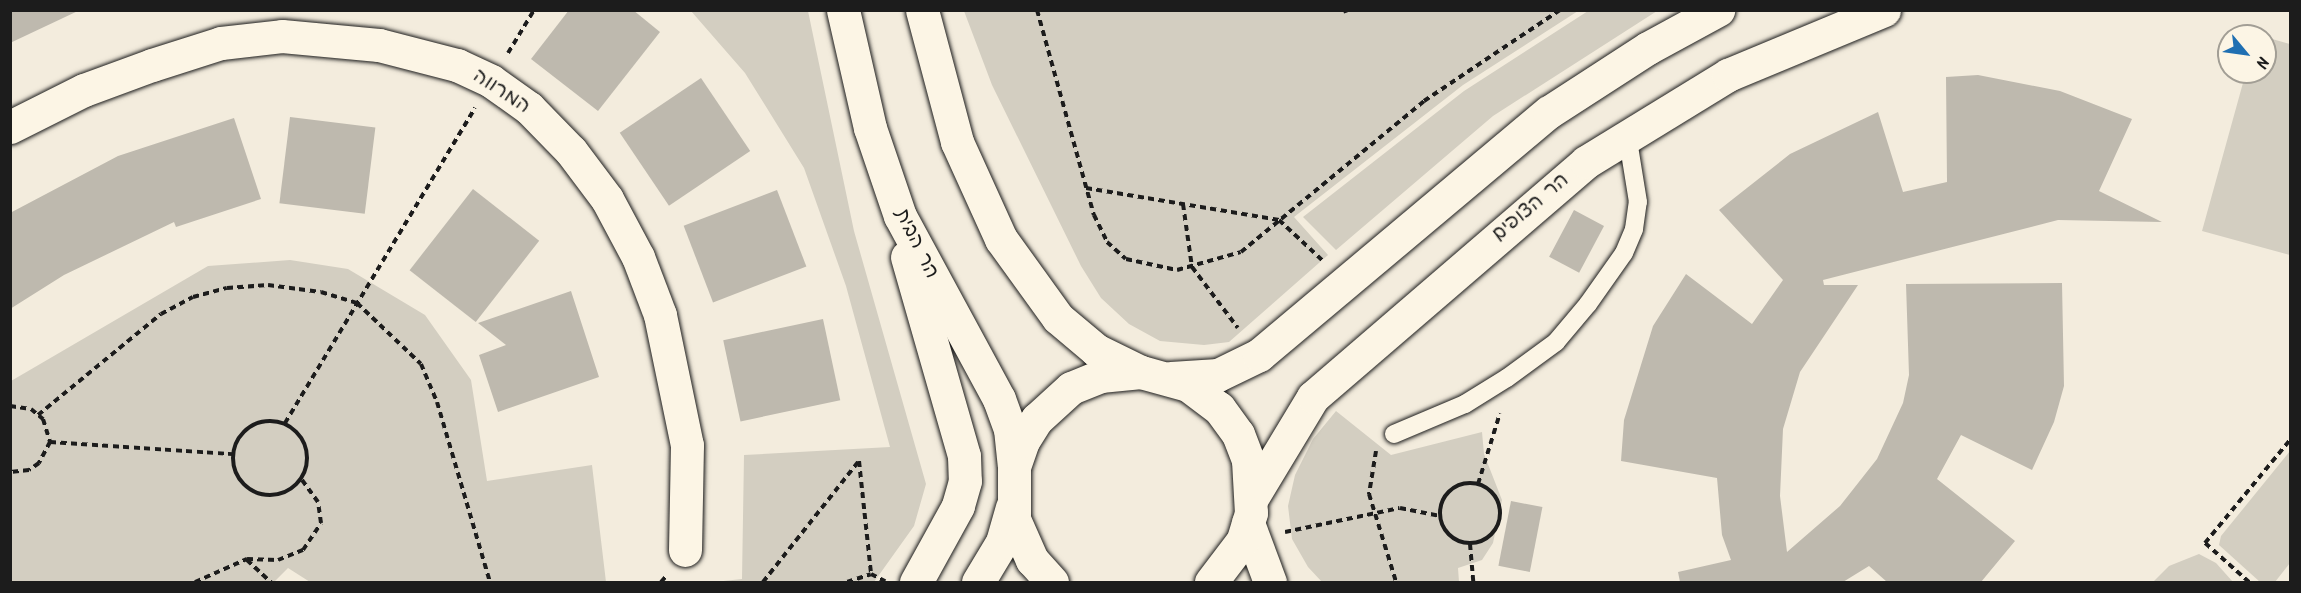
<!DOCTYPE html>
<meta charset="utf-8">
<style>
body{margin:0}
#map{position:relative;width:2301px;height:593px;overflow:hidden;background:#f3ecdd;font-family:Kalam,"Playpen Sans Hebrew",sans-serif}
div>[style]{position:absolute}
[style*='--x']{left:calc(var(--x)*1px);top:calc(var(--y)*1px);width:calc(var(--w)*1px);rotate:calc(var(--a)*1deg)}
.green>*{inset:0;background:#d3cec1}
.building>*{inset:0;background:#beb9ae;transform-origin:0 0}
.path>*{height:4px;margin-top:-2px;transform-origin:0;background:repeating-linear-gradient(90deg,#1c1c1c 0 6px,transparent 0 10.5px)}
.path>.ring{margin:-2px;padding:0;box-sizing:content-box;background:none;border:4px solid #1c1c1c;border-radius:50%}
.roads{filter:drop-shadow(0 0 2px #1c1c1c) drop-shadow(0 0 2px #1c1c1c)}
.service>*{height:18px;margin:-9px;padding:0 9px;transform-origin:9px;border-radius:9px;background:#fcf5e5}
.minor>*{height:33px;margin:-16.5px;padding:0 16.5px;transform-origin:16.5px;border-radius:16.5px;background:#fcf5e5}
.tertiary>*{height:33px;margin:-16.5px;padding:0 16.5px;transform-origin:16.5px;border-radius:16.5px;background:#fcf5e5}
.secondary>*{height:33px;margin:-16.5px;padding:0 16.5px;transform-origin:16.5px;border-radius:16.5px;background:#fcf5e5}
span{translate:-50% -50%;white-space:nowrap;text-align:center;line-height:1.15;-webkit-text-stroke:5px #fcf5e5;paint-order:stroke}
.street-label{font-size:20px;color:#1c1c1c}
.frame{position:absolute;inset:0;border:12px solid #1c1c1c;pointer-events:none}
.north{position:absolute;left:2217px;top:24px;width:60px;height:60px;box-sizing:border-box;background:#fcf5e5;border:2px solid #a29e95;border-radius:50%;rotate:119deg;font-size:16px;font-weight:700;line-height:24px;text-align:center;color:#1c1c1c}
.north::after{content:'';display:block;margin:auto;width:21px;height:27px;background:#1f6fb2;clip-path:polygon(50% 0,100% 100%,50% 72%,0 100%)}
</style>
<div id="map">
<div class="green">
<div style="clip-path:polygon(691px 11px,808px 11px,854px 231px,926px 484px,914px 526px,874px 582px,714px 582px,742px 579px,744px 455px,890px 447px,846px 286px,804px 168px,745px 73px)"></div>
<div style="clip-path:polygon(964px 11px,964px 10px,1578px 11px,1463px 85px,1294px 217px,1328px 255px,1229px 342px,1204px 345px,1160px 341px,1129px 324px,1101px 298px,1081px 266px,992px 85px)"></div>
<div style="clip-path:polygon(1588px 11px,1657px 11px,1493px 116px,1336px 250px,1303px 217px,1464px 91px)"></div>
<div style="clip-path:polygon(2265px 37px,2290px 44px,2290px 255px,2202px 231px,2246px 72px,2265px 72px)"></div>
<div style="clip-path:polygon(290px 260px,348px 269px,425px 315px,471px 380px,487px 481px,592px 465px,606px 582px,310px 582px,288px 568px,274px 582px,11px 582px,11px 381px,208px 266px)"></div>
<div style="clip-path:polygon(1336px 411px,1391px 455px,1482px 432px,1484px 454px,1502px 500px,1493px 543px,1482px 560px,1458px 568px,1459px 582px,1322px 582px,1308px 567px,1292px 539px,1288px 506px,1295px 475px,1313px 439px)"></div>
<div style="clip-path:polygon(2290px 451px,2290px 563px,2275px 582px,2260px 582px,2219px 545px,2221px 536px)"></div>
<div style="clip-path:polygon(2199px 554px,2216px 563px,2233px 582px,2153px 582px,2169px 566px)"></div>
</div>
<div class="building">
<div style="clip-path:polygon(10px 10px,80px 10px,10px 43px)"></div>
<div style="clip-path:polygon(569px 10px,633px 10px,660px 32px,598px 111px,531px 59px)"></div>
<div style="clip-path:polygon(1978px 75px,2060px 91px,2132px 119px,2099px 191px,2162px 222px,2058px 220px,1823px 280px,1824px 285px,1858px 285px,1800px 372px,1783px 429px,1780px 496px,1787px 552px,1840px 506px,1877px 459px,1903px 403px,1909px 375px,1906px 284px,2062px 283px,2064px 386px,2054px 422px,2032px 470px,1961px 435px,1937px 479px,2015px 541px,1981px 582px,1887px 582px,1869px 566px,1843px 582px,1680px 582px,1678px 572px,1731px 560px,1722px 535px,1717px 478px,1621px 461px,1624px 420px,1653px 326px,1686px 274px,1752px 324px,1783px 280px,1719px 210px,1790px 154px,1878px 112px,1903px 192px,1947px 182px,1946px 77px)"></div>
<div style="left:701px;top:78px;width:88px;height:98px;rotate:56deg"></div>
<div style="left:290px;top:117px;width:86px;height:87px;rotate:7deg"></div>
<div style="clip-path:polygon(234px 118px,261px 199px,176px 227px,174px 222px,64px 275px,10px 309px,10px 213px,118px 156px)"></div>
<div style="left:473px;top:189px;width:84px;height:103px;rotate:38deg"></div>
<div style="left:777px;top:190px;width:82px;height:100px;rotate:69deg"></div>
<div style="left:1574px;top:210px;width:34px;height:53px;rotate:28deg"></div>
<div style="clip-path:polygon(571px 291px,599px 377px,498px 412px,479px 355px,506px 345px,478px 323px)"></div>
<div style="left:823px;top:319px;width:83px;height:102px;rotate:78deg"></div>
<div style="left:1511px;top:501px;width:32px;height:66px;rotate:11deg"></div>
</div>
<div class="path">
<div style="--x:1037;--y:10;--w:213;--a:74.5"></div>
<div style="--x:1094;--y:215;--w:30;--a:64"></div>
<div style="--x:1107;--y:242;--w:25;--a:42"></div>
<div style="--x:1126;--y:259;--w:52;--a:12.2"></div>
<div style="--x:1177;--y:270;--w:66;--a:-15.7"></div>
<div style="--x:1241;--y:252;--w:237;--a:-39.5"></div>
<div style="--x:1424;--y:101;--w:164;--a:-33.8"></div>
<div style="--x:1345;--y:10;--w:3;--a:72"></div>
<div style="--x:508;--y:53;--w:50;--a:-58.8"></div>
<div style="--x:1086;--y:188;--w:196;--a:9.4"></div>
<div style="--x:1279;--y:220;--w:59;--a:42.9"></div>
<div style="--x:1183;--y:204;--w:64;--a:81.9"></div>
<div style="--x:1192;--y:267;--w:76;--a:53"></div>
<div style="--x:10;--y:406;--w:21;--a:8"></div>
<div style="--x:31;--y:409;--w:16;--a:40"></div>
<div style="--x:43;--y:419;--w:24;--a:73"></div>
<div style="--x:50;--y:442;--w:24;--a:118"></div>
<div style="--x:39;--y:463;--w:12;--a:145"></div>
<div style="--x:29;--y:470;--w:19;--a:174"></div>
<div style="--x:38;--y:415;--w:159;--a:-39.4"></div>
<div style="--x:161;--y:314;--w:36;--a:-28"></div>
<div style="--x:193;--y:297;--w:35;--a:-15"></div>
<div style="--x:227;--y:288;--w:41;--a:-4.2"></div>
<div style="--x:268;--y:285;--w:53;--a:7.5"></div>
<div style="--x:321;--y:292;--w:38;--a:17"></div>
<div style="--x:357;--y:303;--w:88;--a:43.6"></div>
<div style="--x:421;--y:364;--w:41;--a:67.2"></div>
<div style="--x:437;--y:402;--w:188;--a:73.6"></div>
<div class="ring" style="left:233px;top:421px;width:70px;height:70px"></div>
<div style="--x:285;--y:423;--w:368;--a:-58.9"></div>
<div style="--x:50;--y:442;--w:183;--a:3.8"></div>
<div style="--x:1376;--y:451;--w:44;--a:99.2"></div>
<div style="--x:1369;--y:494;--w:92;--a:72.9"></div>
<div class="ring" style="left:1440px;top:483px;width:56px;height:56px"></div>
<div style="--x:1478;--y:484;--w:74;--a:-72.8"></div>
<div style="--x:1285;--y:532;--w:117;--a:-11.8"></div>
<div style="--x:1400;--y:508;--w:41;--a:11.3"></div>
<div style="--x:1470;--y:544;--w:38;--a:85"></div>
<div style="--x:247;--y:560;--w:33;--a:43"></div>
<div style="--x:195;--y:582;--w:57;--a:-23.9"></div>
<div style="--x:247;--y:559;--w:31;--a:2"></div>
<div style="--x:278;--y:560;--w:27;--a:-22"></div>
<div style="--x:303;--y:550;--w:32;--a:-56"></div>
<div style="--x:321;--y:523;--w:21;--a:-98"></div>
<div style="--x:318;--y:502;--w:29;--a:-126"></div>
<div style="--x:661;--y:582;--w:9;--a:-49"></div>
<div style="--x:763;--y:582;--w:154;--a:-51.6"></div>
<div style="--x:859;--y:461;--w:114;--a:83.9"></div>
<div style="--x:871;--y:574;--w:16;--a:27"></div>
<div style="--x:847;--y:582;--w:25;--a:-18"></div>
<div style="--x:2249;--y:582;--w:59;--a:-138.4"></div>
<div style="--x:2205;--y:543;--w:134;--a:-50.5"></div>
</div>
<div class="roads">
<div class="service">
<div style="--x:1394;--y:434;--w:77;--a:-22.9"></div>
<div style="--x:1465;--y:404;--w:49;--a:-31.8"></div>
<div style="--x:1507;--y:378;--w:61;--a:-36.3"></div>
<div style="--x:1556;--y:342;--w:50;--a:-49.9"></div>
<div style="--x:1588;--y:304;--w:62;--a:-54.8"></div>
<div style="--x:1624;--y:253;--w:26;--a:-67"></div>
<div style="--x:1634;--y:229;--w:27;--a:-82"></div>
<div style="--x:1638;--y:202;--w:69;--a:-99.2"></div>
</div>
<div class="minor">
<div style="--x:10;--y:127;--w:83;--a:-26.6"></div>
<div style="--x:84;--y:90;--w:72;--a:-20.2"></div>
<div style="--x:152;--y:65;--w:72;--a:-17.7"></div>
<div style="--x:221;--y:43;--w:61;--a:-6.5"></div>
<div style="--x:282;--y:36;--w:97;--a:5.3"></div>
<div style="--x:379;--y:45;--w:81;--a:14.4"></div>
<div style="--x:457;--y:65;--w:38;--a:25"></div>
<div style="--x:491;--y:81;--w:47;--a:35.4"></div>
<div style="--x:529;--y:108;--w:60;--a:45.7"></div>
<div style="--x:571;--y:151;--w:60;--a:53.1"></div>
<div style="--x:607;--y:199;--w:66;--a:61.9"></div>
<div style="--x:638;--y:257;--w:62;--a:69.2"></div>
<div style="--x:660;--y:315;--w:133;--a:78.3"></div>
<div style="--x:687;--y:445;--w:105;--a:91.1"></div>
</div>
<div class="tertiary">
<div style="--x:1248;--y:523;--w:63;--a:69.6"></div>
</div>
<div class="secondary">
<div style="--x:843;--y:10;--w:121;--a:77.1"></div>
<div style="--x:870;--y:128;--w:93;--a:71.2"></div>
<div style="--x:900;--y:216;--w:208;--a:61.6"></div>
<div style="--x:999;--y:399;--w:32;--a:70"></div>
<div style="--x:1010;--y:429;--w:36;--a:84"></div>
<div style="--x:922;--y:10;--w:137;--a:75.1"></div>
<div style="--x:957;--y:142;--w:107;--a:65.6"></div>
<div style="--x:1001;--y:239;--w:97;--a:54.2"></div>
<div style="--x:1058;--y:318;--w:50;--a:40.1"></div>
<div style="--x:1096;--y:350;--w:50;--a:26.1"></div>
<div style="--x:907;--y:257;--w:207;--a:74"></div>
<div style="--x:964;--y:456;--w:25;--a:88"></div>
<div style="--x:965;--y:481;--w:26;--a:106"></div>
<div style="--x:958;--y:506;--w:87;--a:118.9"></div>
<div style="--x:1171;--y:378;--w:47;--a:-3.7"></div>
<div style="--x:1218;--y:375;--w:46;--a:-26"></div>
<div style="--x:1259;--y:355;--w:378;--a:-40"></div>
<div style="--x:1549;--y:112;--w:118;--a:-32.9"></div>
<div style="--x:1648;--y:48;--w:80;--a:-28.5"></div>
<div style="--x:1252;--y:498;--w:118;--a:-58.9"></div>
<div style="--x:1313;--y:397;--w:360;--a:-40.7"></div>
<div style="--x:1586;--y:162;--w:167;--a:-31.5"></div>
<div style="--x:1728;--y:75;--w:169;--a:-22.6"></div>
<div style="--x:978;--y:582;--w:47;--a:-59"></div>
<div style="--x:1002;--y:542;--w:36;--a:-74"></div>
<div style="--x:1052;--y:582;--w:30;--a:-132"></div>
<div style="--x:1032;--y:560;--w:45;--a:-113.7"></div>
<div style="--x:1014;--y:519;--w:52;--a:-90"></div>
<div style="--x:1014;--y:467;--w:28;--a:-71"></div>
<div style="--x:1023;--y:441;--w:26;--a:-58"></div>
<div style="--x:1037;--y:419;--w:46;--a:-42.4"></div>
<div style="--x:1071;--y:388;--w:31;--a:-22"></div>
<div style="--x:1100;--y:376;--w:41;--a:-5.6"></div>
<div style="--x:1141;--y:372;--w:49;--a:15.5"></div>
<div style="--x:1188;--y:385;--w:39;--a:37"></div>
<div style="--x:1219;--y:408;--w:32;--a:54"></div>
<div style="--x:1238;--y:434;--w:28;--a:69"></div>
<div style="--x:1248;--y:460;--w:53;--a:86.8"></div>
<div style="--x:1251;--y:513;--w:28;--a:107"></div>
<div style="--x:1243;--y:540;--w:53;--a:127.3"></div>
</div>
</div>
<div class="street-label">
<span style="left:501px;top:92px;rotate:33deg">המרווה</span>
<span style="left:1531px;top:208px;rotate:-40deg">הר הצופים</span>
<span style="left:916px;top:244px;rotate:64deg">הר הבית</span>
</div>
<div class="frame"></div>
<div class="north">N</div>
</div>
